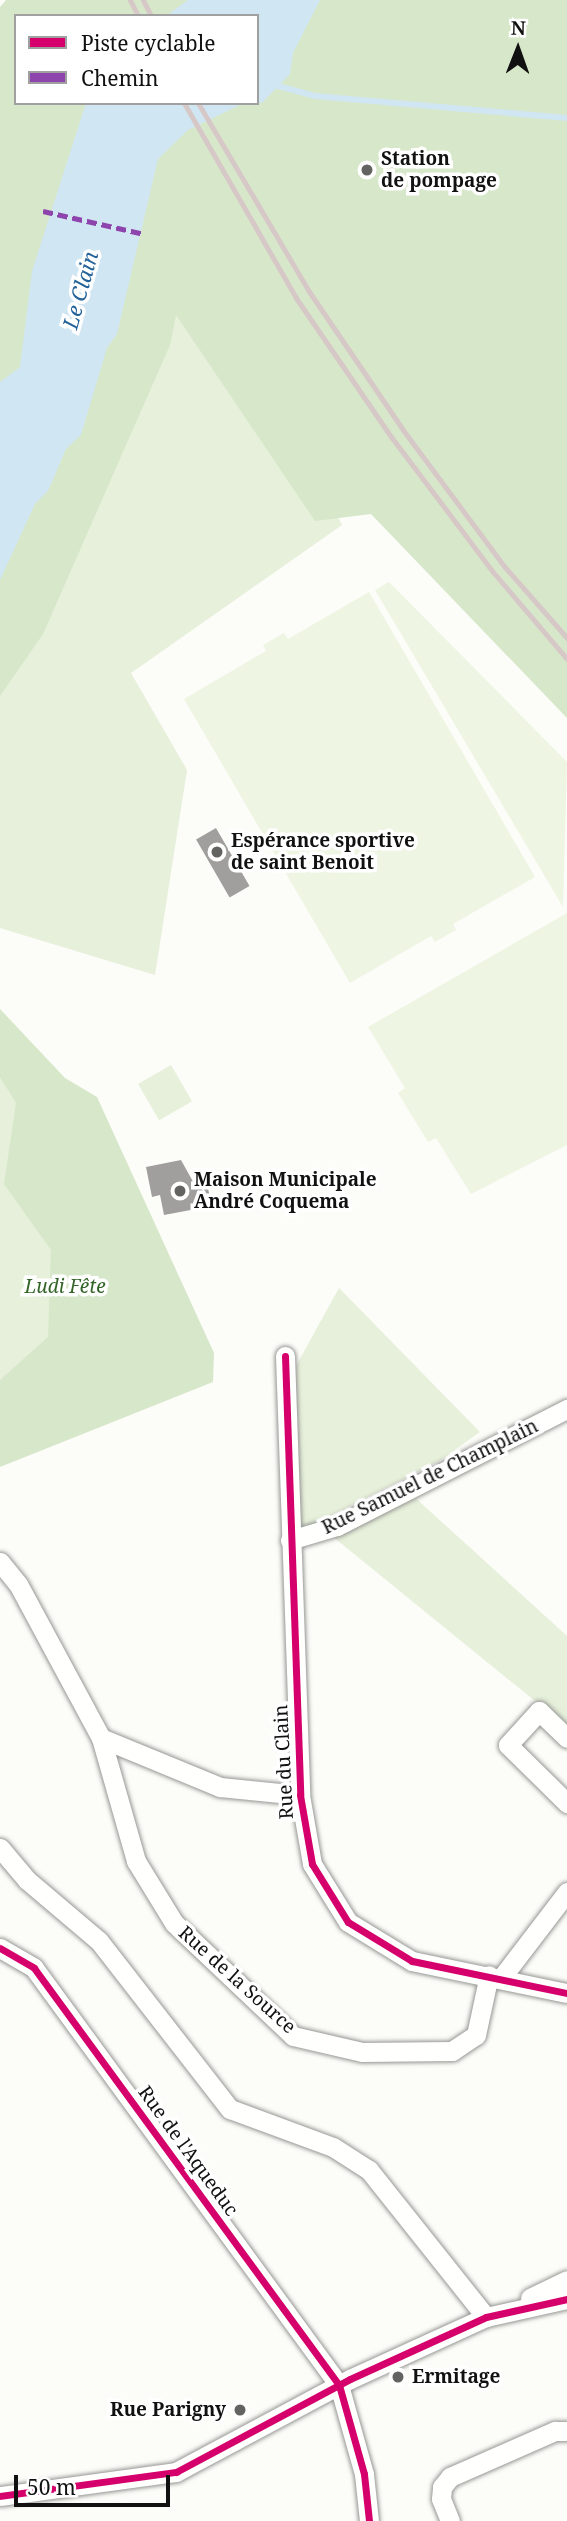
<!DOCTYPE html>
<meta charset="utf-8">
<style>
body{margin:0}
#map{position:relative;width:567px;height:2521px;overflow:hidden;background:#fcfcf8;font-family:"Noto Serif",serif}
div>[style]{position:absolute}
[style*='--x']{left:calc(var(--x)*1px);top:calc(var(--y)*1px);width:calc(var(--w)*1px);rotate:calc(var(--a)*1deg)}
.green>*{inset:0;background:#e6f0da;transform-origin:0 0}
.forest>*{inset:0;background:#d7e7c9}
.pitch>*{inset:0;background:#eff5e3}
.water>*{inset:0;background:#d1e6f3}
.stream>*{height:6px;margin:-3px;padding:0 3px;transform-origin:3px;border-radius:3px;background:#d1e6f3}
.building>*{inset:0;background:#a09f9d;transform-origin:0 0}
.roads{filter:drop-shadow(0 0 2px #979795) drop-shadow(0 0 2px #979795)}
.minor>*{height:19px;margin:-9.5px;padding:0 9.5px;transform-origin:9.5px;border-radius:9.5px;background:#fffffe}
.rail>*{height:5px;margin:-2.5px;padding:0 2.5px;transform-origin:2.5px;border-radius:2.5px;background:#d7c8c8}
.quiet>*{height:5px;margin-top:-2.5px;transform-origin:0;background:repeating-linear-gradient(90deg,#8e44ad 0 10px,transparent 0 15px)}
.cycleway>*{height:7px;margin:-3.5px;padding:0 3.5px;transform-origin:3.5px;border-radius:3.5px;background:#d6006c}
.dots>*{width:19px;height:19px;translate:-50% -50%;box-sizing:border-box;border:4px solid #fff;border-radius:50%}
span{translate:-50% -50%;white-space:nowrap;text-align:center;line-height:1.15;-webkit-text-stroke:7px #fff;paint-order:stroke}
.poi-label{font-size:19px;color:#111;font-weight:700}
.left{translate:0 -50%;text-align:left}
.right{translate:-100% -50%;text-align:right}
.park-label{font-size:19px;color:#316426;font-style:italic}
.street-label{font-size:19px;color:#111}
.water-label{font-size:21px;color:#246399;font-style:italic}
.legend{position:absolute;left:14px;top:14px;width:245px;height:91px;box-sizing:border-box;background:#fff;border:2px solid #a0a0a0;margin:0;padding:9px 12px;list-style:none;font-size:21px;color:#111}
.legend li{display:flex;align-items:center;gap:14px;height:35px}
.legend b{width:35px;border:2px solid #a0a0a0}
.north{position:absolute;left:483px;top:14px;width:70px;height:70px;-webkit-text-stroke:5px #fff;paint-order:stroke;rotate:1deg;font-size:19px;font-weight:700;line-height:28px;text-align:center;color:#111}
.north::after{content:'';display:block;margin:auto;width:24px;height:32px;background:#111;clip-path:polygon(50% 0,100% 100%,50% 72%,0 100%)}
.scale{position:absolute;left:14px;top:2475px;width:156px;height:32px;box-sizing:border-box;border:4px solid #111;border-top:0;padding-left:9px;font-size:21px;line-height:24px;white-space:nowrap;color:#111;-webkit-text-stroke:5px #fff;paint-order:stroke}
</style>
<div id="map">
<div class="green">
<div style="clip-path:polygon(147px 286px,274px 380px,342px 525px,131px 673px,187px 770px,155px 975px,0 928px,0 580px)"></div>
<div style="left:171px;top:1065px;width:42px;height:38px;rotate:60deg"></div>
<div style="clip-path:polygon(0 1078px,16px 1103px,131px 1213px,0 1423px)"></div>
<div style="clip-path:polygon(339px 1288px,480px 1432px,439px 1461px,305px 1529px,298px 1525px,296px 1366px)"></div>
<div style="clip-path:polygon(411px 1494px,567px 1636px,567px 1727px,332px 1536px)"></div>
</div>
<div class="forest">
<div style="clip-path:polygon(evenodd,6px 0,567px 0,567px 718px,371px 514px,315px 521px,176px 315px,170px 345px,43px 634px,0 696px,0 7px,6px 0,16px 16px,257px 16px,257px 103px,16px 103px,16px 16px)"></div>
<div style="clip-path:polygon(0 1009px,65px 1078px,97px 1097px,214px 1353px,213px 1382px,0 1467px,0 1380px,48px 1337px,51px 1250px,4px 1184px,16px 1103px,0 1078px)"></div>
</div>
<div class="pitch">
<div style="clip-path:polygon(389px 582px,567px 762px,563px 907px,375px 590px)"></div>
<div style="clip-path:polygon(369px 592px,535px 877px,453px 924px,456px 930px,435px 942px,431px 936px,350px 983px,184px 699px,266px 651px,263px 645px,284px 633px,288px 639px)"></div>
<div style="clip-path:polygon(567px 913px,567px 1145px,471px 1194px,436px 1138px,428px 1142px,398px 1093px,405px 1088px,368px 1027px)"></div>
</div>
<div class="water">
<div style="clip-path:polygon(188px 0,320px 0,293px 53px,290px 74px,262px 103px,257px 102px,257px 16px,166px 16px)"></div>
<div style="clip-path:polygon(86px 103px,244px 103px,188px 130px,158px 159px,117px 334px,107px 348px,81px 435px,66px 449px,48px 491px,35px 504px,0 580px,0 382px,20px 367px,32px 271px)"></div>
</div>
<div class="stream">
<div style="--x:271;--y:84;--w:46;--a:15.3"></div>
<div style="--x:315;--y:96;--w:253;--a:5"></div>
</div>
<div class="building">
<div style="left:216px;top:828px;width:67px;height:23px;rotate:60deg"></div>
<div style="clip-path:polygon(181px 1160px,196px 1187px,207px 1184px,212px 1206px,164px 1215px,160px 1195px,152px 1197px,146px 1167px)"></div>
</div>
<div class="roads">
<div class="minor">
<div style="--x:285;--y:1356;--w:439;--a:88"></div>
<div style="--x:300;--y:1795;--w:70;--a:80.1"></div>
<div style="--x:312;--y:1864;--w:68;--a:58.2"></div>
<div style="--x:348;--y:1922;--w:75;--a:31.4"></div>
<div style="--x:412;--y:1961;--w:158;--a:11.7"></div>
<div style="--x:290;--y:1540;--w:49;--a:-16.6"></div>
<div style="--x:337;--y:1526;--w:258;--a:-27"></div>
<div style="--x:0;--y:1562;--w:28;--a:51"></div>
<div style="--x:18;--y:1584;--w:175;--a:61.7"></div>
<div style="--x:101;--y:1738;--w:129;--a:22.4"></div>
<div style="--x:220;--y:1787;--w:80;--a:5.7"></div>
<div style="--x:101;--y:1738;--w:128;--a:74.1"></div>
<div style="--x:136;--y:1861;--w:73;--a:58.5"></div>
<div style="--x:174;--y:1923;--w:164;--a:43.5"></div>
<div style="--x:293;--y:2036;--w:71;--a:13.1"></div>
<div style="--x:362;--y:2052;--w:90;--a:-0.6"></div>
<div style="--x:452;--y:2051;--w:29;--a:-34"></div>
<div style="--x:476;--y:2035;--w:61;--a:-77.8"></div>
<div style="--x:567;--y:1738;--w:39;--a:-136"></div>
<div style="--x:539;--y:1711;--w:46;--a:132.4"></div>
<div style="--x:508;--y:1745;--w:83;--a:44.5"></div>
<div style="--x:0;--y:1848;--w:42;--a:49.8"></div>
<div style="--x:27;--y:1880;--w:94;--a:40.3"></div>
<div style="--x:99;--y:1941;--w:213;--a:52.1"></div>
<div style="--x:230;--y:2109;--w:110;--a:20.3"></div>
<div style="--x:333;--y:2147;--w:43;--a:32.6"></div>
<div style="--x:369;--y:2170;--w:188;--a:51.5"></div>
<div style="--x:0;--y:1948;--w:39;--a:30"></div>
<div style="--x:34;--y:1968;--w:517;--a:53.82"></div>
<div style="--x:339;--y:2385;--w:92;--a:74.3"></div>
<div style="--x:364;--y:2474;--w:47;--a:83.9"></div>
<div style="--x:502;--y:1977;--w:107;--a:-52.6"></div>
<div style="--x:530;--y:2298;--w:41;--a:-25.9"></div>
<div style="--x:0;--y:2496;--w:178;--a:-7.8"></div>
<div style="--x:176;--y:2472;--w:197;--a:-28.1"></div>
<div style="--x:350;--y:2379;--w:149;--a:-24.5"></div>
<div style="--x:486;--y:2317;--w:83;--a:-12.5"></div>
<div style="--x:450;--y:2521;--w:24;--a:-112"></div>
<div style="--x:441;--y:2499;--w:12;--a:-85"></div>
<div style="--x:442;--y:2487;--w:13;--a:-51"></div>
<div style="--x:450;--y:2477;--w:115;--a:-23.7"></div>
<div style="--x:555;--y:2431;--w:12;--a:0"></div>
</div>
</div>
<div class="rail">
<div style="--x:130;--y:0;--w:18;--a:63"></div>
<div style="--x:143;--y:0;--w:18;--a:63"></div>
<div style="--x:184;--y:103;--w:225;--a:60.1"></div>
<div style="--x:296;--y:298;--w:170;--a:55.6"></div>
<div style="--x:392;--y:438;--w:168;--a:53"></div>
<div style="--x:493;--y:572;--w:114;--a:49.6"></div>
<div style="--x:198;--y:103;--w:217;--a:59.5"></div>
<div style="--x:308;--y:290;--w:169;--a:55.8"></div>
<div style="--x:403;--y:430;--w:169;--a:53.4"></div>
<div style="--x:504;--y:566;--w:96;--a:48.8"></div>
</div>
<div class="quiet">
<div style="--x:43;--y:211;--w:104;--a:12.8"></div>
</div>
<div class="cycleway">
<div style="--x:285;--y:1356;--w:439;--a:88"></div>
<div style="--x:300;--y:1795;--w:70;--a:80.1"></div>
<div style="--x:312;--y:1864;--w:68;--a:58.2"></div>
<div style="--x:348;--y:1922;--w:75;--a:31.4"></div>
<div style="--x:412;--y:1961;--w:158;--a:11.7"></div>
<div style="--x:0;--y:1948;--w:39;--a:30"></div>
<div style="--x:34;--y:1968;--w:517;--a:53.82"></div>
<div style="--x:339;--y:2385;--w:92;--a:74.3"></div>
<div style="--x:364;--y:2474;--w:47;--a:83.9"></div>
<div style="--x:0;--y:2496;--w:178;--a:-7.8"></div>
<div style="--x:176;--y:2472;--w:197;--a:-28.1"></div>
<div style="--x:350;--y:2379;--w:149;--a:-24.5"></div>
<div style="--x:486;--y:2317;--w:83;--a:-12.5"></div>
</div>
<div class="dots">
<div style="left:367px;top:170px;background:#636362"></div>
<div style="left:217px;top:852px;background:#636362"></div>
<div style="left:180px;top:1191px;background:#636362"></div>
<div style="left:398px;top:2377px;background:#636362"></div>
<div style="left:240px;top:2410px;background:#636362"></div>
</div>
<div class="poi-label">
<span class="left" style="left:381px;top:170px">Station<br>de pompage</span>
<span class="left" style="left:231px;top:852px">Espérance sportive<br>de saint Benoit</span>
<span class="left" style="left:194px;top:1191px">Maison Municipale<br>André Coquema</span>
<span class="left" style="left:412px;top:2377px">Ermitage</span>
<span class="right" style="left:226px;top:2410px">Rue Parigny</span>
</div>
<div class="park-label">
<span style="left:65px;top:1287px">Ludi Fête</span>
</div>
<div class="street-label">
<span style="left:430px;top:1477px;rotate:-26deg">Rue Samuel de Champlain</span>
<span style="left:284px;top:1762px;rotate:-93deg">Rue du Clain</span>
<span style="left:237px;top:1980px;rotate:42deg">Rue de la Source</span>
<span style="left:188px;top:2151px;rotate:54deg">Rue de l'Aqueduc</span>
</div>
<div class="water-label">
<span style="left:80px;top:290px;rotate:-74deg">Le Clain</span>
</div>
<ul class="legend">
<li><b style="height:9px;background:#d6006c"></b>Piste cyclable</li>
<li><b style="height:9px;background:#8e44ad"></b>Chemin</li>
</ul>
<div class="north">N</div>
<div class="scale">50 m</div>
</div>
